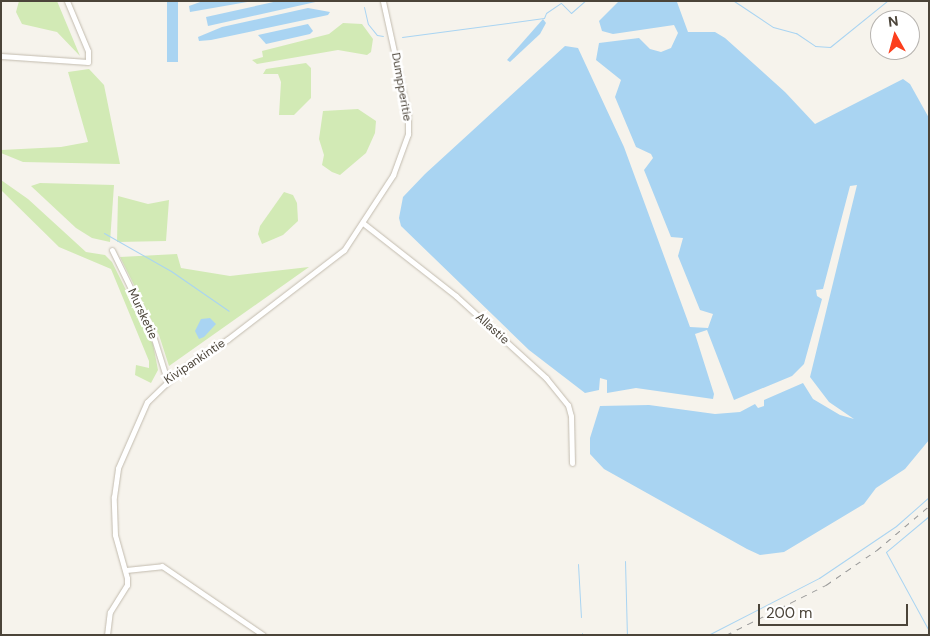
<!DOCTYPE html>
<style>
body{margin:0}
#map{position:relative;width:930px;height:636px;overflow:hidden;background:#f6f3ec;font-family:"DM Sans",sans-serif}
div>[style]{position:absolute}
[style*='--x']{left:calc(var(--x)*1px);top:calc(var(--y)*1px);width:calc(var(--w)*1px);rotate:calc(var(--a)*1deg)}
.green>*{inset:0;background:#d2eab5}
.water>*{inset:0;background:#a9d4f2;transform-origin:0 0}
.stream>*{height:1px;margin:-0.5px;padding:0 0.5px;transform-origin:0.5px;border-radius:0.5px;background:#a9d4f2}
.roads{filter:drop-shadow(0 0 1px #c2bbae) drop-shadow(0 0 1px #c2bbae)}
.minor>*{height:5px;margin:-2.5px;padding:0 2.5px;transform-origin:2.5px;border-radius:2.5px;background:#fff}
.rail>*{height:1px;margin-top:-0.5px;transform-origin:0;background:repeating-linear-gradient(90deg,#9a9a9a 0 6px,transparent 0 12px)}
span{translate:-50% -50%;white-space:nowrap;text-align:center;line-height:1.15;-webkit-text-stroke:5px #fff;paint-order:stroke}
.street-label{font-size:12px;color:#4b4439}
.frame{position:absolute;inset:0;border:2px solid #4b4439;pointer-events:none}
.north{position:absolute;left:870px;top:10px;width:50px;height:50px;box-sizing:border-box;background:#fff;border:1px solid #b7b4b0;border-radius:50%;rotate:353deg;font-size:14px;font-weight:700;line-height:20px;text-align:center;color:#4b4439}
.north::after{content:'';display:block;margin:auto;width:18px;height:22px;background:#fc3f1d;clip-path:polygon(50% 0,100% 100%,50% 72%,0 100%)}
.scale{position:absolute;left:758px;top:604px;width:150px;height:22px;box-sizing:border-box;border:2px solid #4b4439;border-top:0;padding-left:6px;font-size:15px;line-height:18px;white-space:nowrap;color:#4b4439;-webkit-text-stroke:4px #fff;paint-order:stroke}
</style>
<div id="map">
<div class="green">
<div style="clip-path:polygon(19px 1px,57px 1px,80px 56px,57px 32px,22px 24px,16px 12px)"></div>
<div style="clip-path:polygon(343px 23px,362px 24px,373px 39px,371px 52px,367px 55px,338px 50px,257px 64px,252px 60px,263px 57px,262px 51px,329px 34px)"></div>
<div style="clip-path:polygon(306px 63px,311px 68px,311px 98px,294px 115px,279px 115px,281px 82px,278px 74px,263px 74px,266px 69px)"></div>
<div style="clip-path:polygon(89px 69px,104px 85px,120px 164px,23px 162px,1px 153px,1px 150px,61px 147px,88px 142px,68px 72px)"></div>
<div style="clip-path:polygon(358px 109px,376px 121px,375px 133px,366px 153px,340px 175px,332px 172px,322px 165px,324px 155px,319px 139px,323px 111px)"></div>
<div style="clip-path:polygon(1px 180px,28px 199px,86px 252px,105px 255px,112px 262px,153px 344px,158px 370px,151px 383px,135px 375px,136px 365px,149px 368px,149px 361px,111px 269px,59px 247px,1px 190px)"></div>
<div style="clip-path:polygon(40px 183px,114px 185px,110px 242px,92px 238px,76px 228px,31px 186px)"></div>
<div style="clip-path:polygon(284px 192px,293px 195px,297px 203px,298px 221px,283px 235px,262px 244px,258px 234px,260px 226px)"></div>
<div style="clip-path:polygon(118px 196px,148px 204px,169px 200px,166px 241px,117px 242px)"></div>
<div style="clip-path:polygon(177px 254px,181px 268px,230px 276px,309px 267px,169px 366px,159px 335px,120px 257px)"></div>
</div>
<div class="water">
<div style="left:167px;top:1px;width:11px;height:61px"></div>
<div style="clip-path:polygon(203px 1px,253px 1px,190px 12px,189px 6px)"></div>
<div style="clip-path:polygon(278px 1px,320px 1px,208px 26px,206px 17px)"></div>
<div style="clip-path:polygon(619px 1px,677px 2px,688px 32px,715px 32px,725px 38px,785px 92px,815px 124px,903px 79px,910px 84px,929px 118px,929px 440px,905px 469px,876px 488px,864px 504px,784px 552px,760px 555px,747px 549px,604px 469px,590px 454px,590px 438px,600px 406px,649px 405px,715px 414px,740px 412px,755px 404px,758px 408px,764px 406px,764px 400px,803px 383px,813px 399px,840px 415px,854px 419px,829px 402px,810px 377px,857px 185px,850px 186px,823px 289px,816px 290px,817px 296px,822px 299px,804px 364px,792px 376px,734px 400px,707px 330px,695px 334px,714px 394px,713px 399px,636px 388px,607px 393px,607px 380px,600px 378px,599px 390px,585px 393px,529px 350px,401px 226px,399px 218px,403px 197px,425px 174px,565px 46px,578px 48px,624px 147px,690px 327px,708px 328px,713px 314px,700px 310px,678px 256px,683px 238px,671px 237px,644px 170px,653px 158px,651px 154px,636px 147px,615px 97px,621px 80px,596px 60px,599px 43px,639px 38px,650px 49px,661px 52px,671px 48px,678px 33px,674px 25px,613px 34px,602px 31px,599px 21px)"></div>
<div style="clip-path:polygon(308px 8px,330px 12px,328px 15px,211px 40px,199px 41px,198px 37px,222px 27px)"></div>
<div style="clip-path:polygon(543px 19px,546px 23px,540px 34px,510px 62px,507px 60px)"></div>
<div style="clip-path:polygon(308px 24px,313px 31px,310px 34px,266px 44px,258px 35px)"></div>
<div style="clip-path:polygon(210px 318px,216px 324px,204px 337px,199px 339px,195px 331px,201px 319px)"></div>
</div>
<div class="stream">
<div style="--x:734;--y:1;--w:47;--a:33.7"></div>
<div style="--x:773;--y:27;--w:24;--a:15"></div>
<div style="--x:796;--y:33;--w:23;--a:34"></div>
<div style="--x:815;--y:46;--w:15;--a:4"></div>
<div style="--x:830;--y:47;--w:73;--a:-38.9"></div>
<div style="--x:364;--y:7;--w:17;--a:77"></div>
<div style="--x:368;--y:24;--w:14;--a:51"></div>
<div style="--x:377;--y:35;--w:6;--a:9"></div>
<div style="--x:402;--y:37;--w:143;--a:-7.6"></div>
<div style="--x:544;--y:18;--w:5;--a:-68"></div>
<div style="--x:546;--y:13;--w:18;--a:-34"></div>
<div style="--x:561;--y:3;--w:14;--a:45"></div>
<div style="--x:571;--y:13;--w:18;--a:-41"></div>
<div style="--x:104;--y:233;--w:77;--a:29.6"></div>
<div style="--x:171;--y:271;--w:70;--a:34.6"></div>
<div style="--x:929;--y:516;--w:56;--a:140.1"></div>
<div style="--x:886;--y:552;--w:90;--a:61.4"></div>
<div style="--x:625;--y:561;--w:74;--a:88.5"></div>
<div style="--x:578;--y:564;--w:53;--a:86.8"></div>
<div style="--x:582;--y:635;--w:2;--a:-90"></div>
<div style="--x:708;--y:635;--w:125;--a:-27.2"></div>
<div style="--x:819;--y:578;--w:93;--a:-34"></div>
<div style="--x:896;--y:526;--w:44;--a:-41.3"></div>
</div>
<div class="roads">
<div class="minor">
<div style="--x:1;--y:56;--w:87;--a:3.9"></div>
<div style="--x:88;--y:62;--w:11;--a:-90"></div>
<div style="--x:88;--y:51;--w:54;--a:-112.8"></div>
<div style="--x:363;--y:223;--w:118;--a:38.1"></div>
<div style="--x:456;--y:296;--w:122;--a:42.3"></div>
<div style="--x:546;--y:378;--w:35;--a:51"></div>
<div style="--x:568;--y:405;--w:11;--a:75"></div>
<div style="--x:571;--y:416;--w:47;--a:88.8"></div>
<div style="--x:112;--y:250;--w:91;--a:64"></div>
<div style="--x:152;--y:332;--w:50;--a:72.6"></div>
<div style="--x:126;--y:570;--w:36;--a:-6"></div>
<div style="--x:162;--y:566;--w:122;--a:34.3"></div>
<div style="--x:107;--y:635;--w:23;--a:-83"></div>
<div style="--x:110;--y:612;--w:32;--a:-58"></div>
<div style="--x:127;--y:585;--w:7;--a:-90"></div>
<div style="--x:127;--y:578;--w:45;--a:-105.6"></div>
<div style="--x:115;--y:535;--w:38;--a:-92"></div>
<div style="--x:114;--y:497;--w:29;--a:-82"></div>
<div style="--x:118;--y:468;--w:72;--a:-66.3"></div>
<div style="--x:147;--y:402;--w:46;--a:-44.1"></div>
<div style="--x:180;--y:370;--w:57;--a:-32.9"></div>
<div style="--x:228;--y:339;--w:146;--a:-37.5"></div>
<div style="--x:344;--y:250;--w:90;--a:-56.8"></div>
<div style="--x:393;--y:175;--w:44;--a:-69.9"></div>
<div style="--x:408;--y:134;--w:19;--a:-90"></div>
<div style="--x:408;--y:115;--w:117;--a:-102.4"></div>
</div>
</div>
<div class="rail">
<div style="--x:726;--y:635;--w:112;--a:-26.6"></div>
<div style="--x:826;--y:585;--w:62;--a:-34.5"></div>
<div style="--x:877;--y:550;--w:68;--a:-40.2"></div>
</div>
<div class="street-label">
<span style="left:401px;top:87px;rotate:80deg">Dumpperitie</span>
<span style="left:142px;top:314px;rotate:65deg">Mursketie</span>
<span style="left:492px;top:329px;rotate:42deg">Allastie</span>
<span style="left:195px;top:362px;rotate:-34deg">Kivipankintie</span>
</div>
<div class="frame"></div>
<div class="north">N</div>
<div class="scale">200 m</div>
</div>
